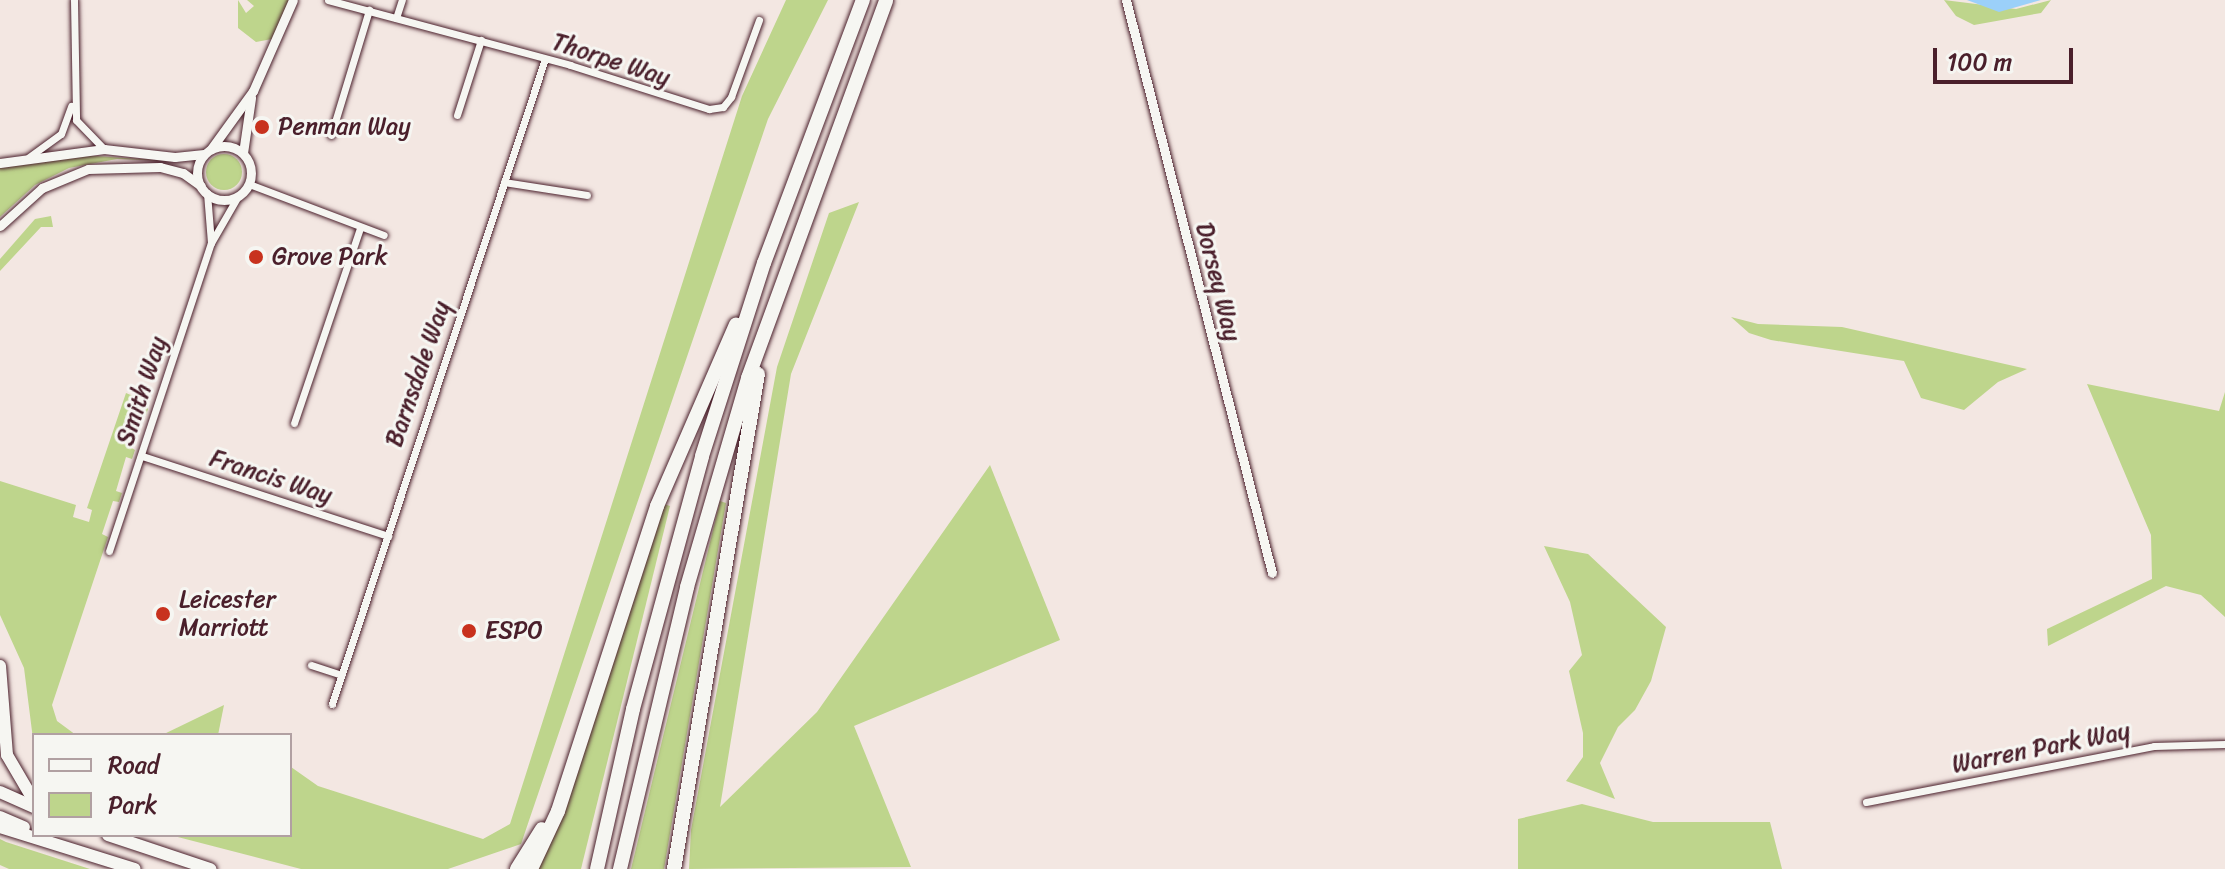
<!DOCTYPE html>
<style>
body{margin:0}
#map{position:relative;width:2225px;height:869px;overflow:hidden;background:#f3e7e2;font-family:Sriracha,sans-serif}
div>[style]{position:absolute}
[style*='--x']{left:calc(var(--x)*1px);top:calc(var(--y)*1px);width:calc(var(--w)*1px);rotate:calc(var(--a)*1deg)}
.green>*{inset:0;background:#bed58c}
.round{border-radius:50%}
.water>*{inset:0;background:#9bd0f9}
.roads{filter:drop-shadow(0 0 2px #4a1f2b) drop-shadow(0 0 2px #4a1f2b)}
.minor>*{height:7px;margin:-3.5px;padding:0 3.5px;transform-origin:3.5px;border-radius:3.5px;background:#f6f6f2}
.tertiary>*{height:9px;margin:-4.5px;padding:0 4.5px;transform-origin:4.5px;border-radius:4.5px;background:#f6f6f2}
.tertiary>.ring{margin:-4.5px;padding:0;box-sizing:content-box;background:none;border:9px solid #f6f6f2;border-radius:50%}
.trunk>*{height:12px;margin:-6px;padding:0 6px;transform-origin:6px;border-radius:6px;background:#f6f6f2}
.motorway>*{height:14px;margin:-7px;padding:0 7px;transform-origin:7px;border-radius:7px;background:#f6f6f2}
.dots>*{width:22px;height:22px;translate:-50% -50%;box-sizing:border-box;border:4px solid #f6f6f2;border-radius:50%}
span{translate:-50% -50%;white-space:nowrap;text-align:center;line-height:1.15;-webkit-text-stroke:6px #f6f6f2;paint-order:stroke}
.street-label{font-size:24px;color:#4a1f2b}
.poi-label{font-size:24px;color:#4a1f2b}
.left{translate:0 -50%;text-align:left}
.legend{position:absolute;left:32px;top:733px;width:260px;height:104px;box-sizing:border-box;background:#f6f6f2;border:2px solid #b1a0a2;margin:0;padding:10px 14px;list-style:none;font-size:24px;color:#4a1f2b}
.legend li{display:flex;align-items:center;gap:16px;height:40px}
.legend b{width:40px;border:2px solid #b1a0a2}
.scale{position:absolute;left:1933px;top:48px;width:140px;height:36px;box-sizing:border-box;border:4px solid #4a1f2b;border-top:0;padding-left:10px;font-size:24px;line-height:28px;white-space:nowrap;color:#4a1f2b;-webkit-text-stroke:6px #f6f6f2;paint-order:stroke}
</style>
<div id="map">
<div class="green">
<div style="clip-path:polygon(238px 0,246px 13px,254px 6px,247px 0,290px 0,272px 39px,256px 42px,238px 28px)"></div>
<div style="clip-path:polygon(786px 0,828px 0,768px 119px,521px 844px,448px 869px,301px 869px,170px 835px,290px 835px,291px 767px,318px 786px,483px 839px,510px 824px,742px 96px)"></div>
<div style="clip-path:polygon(1944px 0,2016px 9px,2051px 0,2041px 13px,1974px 25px,1956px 16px)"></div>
<div class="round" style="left:206px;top:154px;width:36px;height:36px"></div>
<div style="clip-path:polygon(80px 155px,171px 161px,117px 159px,69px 168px,35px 185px,0 217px,0 168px)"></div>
<div style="clip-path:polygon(859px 202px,791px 374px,720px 807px,817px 712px,990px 465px,1060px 640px,854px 726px,911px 867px,689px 869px,691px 830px,777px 367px,829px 213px)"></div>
<div style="clip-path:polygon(51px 216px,53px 227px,41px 227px,0 271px,0 259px,35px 219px)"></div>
<div style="clip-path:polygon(1731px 317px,1758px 324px,1842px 327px,2027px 369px,1998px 382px,1964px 410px,1921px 398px,1904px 361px,1771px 340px,1749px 333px)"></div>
<div style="clip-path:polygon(2087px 384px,2219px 411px,2225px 392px,2225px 617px,2201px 595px,2166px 586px,2048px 646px,2047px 629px,2152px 579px,2151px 535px)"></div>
<div style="clip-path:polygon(126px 393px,145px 401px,148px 409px,146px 415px,138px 414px,130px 447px,135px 450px,132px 459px,126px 457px,116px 491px,122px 493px,119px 502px,113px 501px,102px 534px,108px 537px,52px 705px,57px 721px,76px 735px,34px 735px,34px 747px,24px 668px,0 615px,0 481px,76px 505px,73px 517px,89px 522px,92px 510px,87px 508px)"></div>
<div style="clip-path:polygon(720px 501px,726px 503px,664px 869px,631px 869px)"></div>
<div style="clip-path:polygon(664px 504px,670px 506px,581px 869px,536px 869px)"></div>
<div style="clip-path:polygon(1544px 546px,1588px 554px,1666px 627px,1651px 681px,1635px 710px,1618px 727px,1600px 763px,1615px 799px,1566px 781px,1583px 757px,1583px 733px,1569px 671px,1582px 655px,1570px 602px)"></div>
<div style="clip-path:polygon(224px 705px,218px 735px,162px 735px)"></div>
<div style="clip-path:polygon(1582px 804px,1653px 822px,1770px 822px,1782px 869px,1518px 869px,1518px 819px)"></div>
<div style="clip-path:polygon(0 839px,6px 842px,90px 869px,9px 869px,0 865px)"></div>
</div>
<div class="water">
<div style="clip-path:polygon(1967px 0,2041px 0,1999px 12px)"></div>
</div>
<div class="roads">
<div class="minor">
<div style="--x:74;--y:0;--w:120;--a:89"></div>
<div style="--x:76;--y:120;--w:40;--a:46"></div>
<div style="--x:328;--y:0;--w:251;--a:15"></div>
<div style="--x:570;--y:65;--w:146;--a:17.6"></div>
<div style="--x:709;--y:109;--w:14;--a:-8"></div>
<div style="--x:723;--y:107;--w:13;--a:-51"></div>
<div style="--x:731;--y:97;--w:82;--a:-70"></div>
<div style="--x:396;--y:18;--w:19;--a:-72"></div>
<div style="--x:457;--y:115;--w:79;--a:-72.3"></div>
<div style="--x:331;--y:135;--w:131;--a:-73.1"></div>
<div style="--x:29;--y:157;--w:39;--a:-36"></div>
<div style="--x:61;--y:134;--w:30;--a:-70"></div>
<div style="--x:504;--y:182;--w:84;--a:8.9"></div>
<div style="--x:249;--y:184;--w:144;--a:20.7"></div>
<div style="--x:207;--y:193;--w:50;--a:85.4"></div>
<div style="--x:294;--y:423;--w:206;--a:-71.3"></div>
<div style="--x:142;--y:456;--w:259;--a:18"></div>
<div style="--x:109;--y:551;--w:324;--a:-71.7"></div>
<div style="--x:211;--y:243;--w:54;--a:-60.1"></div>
<div style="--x:311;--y:665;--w:32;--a:18"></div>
<div style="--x:332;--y:704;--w:679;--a:-71.73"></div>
<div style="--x:1866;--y:802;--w:293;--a:-11"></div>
<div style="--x:2154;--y:746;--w:71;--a:-1.6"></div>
</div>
<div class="tertiary">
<div style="--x:1126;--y:0;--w:591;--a:75.71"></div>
<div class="ring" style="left:197px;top:146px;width:45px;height:45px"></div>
<div style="--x:211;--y:149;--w:72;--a:-54.1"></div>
<div style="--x:253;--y:91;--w:99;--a:-66.3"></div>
<div style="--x:243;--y:153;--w:56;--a:-81.7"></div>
<div style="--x:0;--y:163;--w:105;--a:-7.7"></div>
<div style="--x:104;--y:149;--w:71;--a:6.4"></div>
<div style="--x:175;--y:157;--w:29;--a:-6"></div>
<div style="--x:0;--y:226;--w:57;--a:-42.1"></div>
<div style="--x:42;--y:188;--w:50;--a:-22.4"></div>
<div style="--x:88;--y:169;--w:72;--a:-1.6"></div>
<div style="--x:160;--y:167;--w:24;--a:15"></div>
<div style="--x:183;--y:173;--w:22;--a:36"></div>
</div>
<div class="trunk">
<div style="--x:0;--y:666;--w:89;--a:85.5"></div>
<div style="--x:7;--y:755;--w:53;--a:59.6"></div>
<div style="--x:0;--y:792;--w:37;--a:24"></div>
<div style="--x:0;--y:817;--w:26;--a:23"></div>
<div style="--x:0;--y:827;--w:141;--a:17.3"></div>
<div style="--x:108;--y:835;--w:108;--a:18.4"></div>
</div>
<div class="motorway">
<div style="--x:517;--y:869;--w:47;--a:-58"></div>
<div style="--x:531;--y:869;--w:64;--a:-65"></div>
<div style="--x:558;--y:811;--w:321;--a:-72"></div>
<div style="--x:657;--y:506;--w:198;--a:-66.5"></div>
<div style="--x:597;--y:869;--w:164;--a:-77.3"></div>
<div style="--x:633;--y:709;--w:262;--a:-74.7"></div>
<div style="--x:702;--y:456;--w:203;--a:-72.2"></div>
<div style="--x:764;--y:263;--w:281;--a:-69.4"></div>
<div style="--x:620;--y:869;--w:290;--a:-76.6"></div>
<div style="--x:687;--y:587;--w:218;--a:-73.7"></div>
<div style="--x:748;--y:378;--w:402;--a:-69.9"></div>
<div style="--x:674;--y:869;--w:502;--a:-80.37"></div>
</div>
</div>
<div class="dots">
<div style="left:262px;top:127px;background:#c8321e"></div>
<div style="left:256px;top:257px;background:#c8321e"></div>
<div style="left:163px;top:614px;background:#c8321e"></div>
<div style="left:469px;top:631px;background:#c8321e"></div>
</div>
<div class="street-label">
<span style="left:611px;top:60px;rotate:18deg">Thorpe Way</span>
<span style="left:1218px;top:282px;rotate:76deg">Dorsey Way</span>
<span style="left:418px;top:374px;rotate:-71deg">Barnsdale Way</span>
<span style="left:142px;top:391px;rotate:-72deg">Smith Way</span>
<span style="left:271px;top:477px;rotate:18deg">Francis Way</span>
<span style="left:2041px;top:748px;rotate:-11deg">Warren Park Way</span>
</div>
<div class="poi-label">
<span class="left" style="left:278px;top:127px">Penman Way</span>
<span class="left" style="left:272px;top:257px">Grove Park</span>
<span class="left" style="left:179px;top:614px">Leicester<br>Marriott</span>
<span class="left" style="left:485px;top:631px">ESPO</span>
</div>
<ul class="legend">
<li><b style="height:10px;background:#f6f6f2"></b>Road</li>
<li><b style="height:22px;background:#bed58c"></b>Park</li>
</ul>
<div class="scale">100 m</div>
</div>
